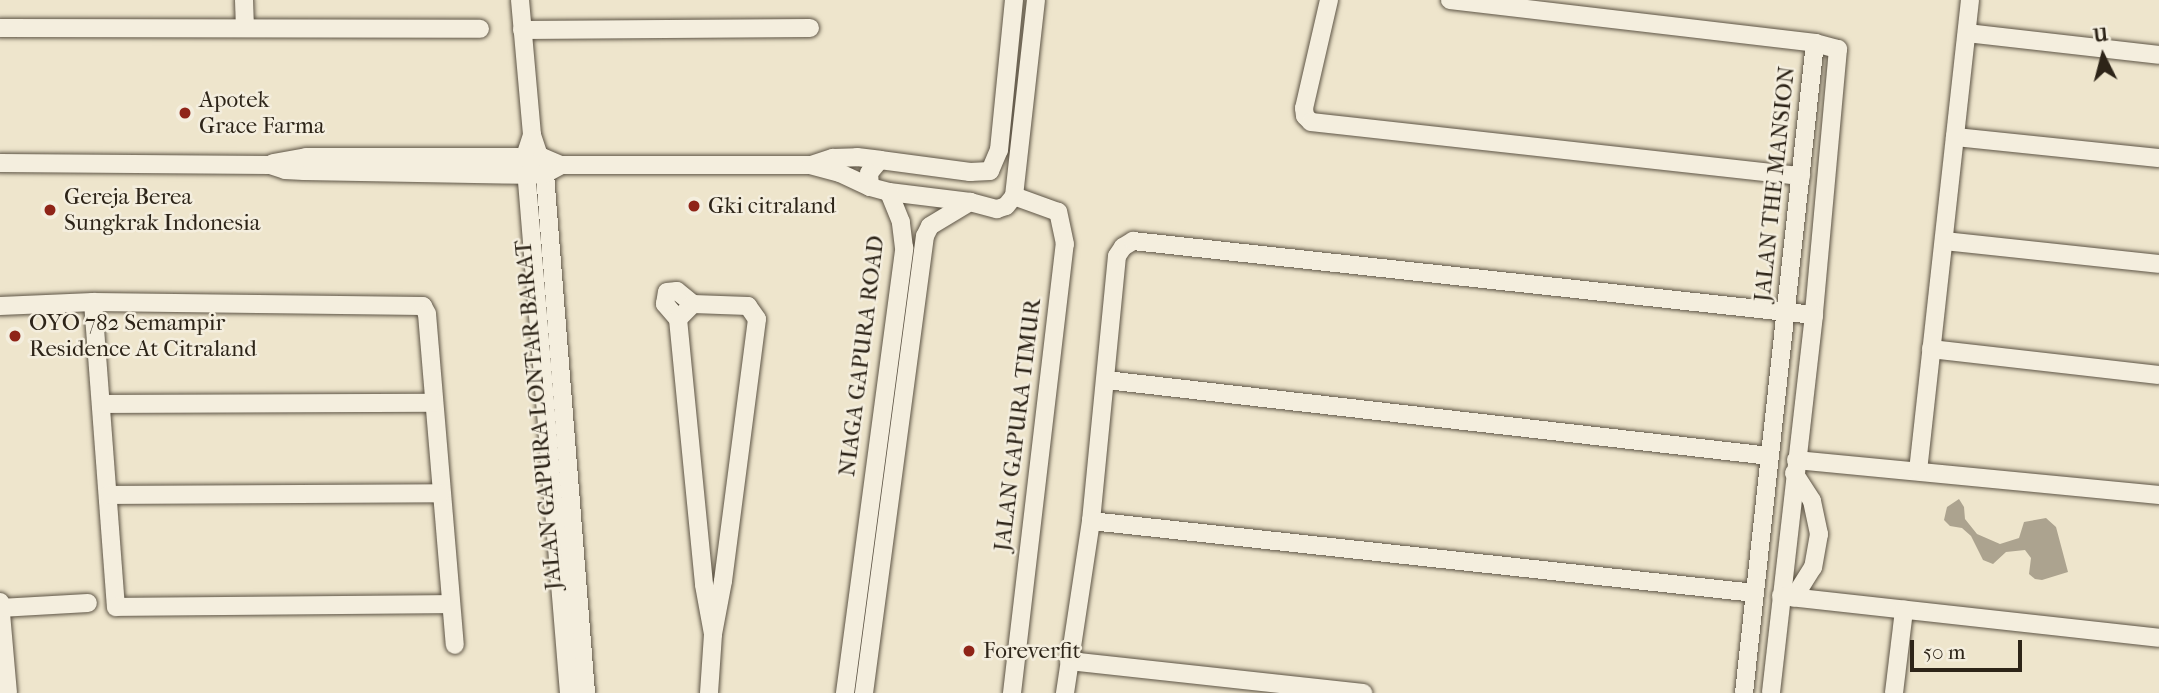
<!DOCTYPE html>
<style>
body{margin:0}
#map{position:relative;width:2159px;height:693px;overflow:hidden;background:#eee5cc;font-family:"IM FELL French Canon",serif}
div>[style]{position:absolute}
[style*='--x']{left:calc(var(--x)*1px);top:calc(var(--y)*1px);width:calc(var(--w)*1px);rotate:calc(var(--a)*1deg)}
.water>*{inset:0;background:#aca38f}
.roads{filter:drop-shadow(0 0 2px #5d5445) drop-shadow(0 0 2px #5d5445)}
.minor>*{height:18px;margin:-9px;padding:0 9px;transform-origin:9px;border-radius:9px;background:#f4eede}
.dots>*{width:19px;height:19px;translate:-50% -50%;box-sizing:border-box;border:4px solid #f4eede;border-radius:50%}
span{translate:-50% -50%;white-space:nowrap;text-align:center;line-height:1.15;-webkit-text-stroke:5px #f4eede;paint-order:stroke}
.poi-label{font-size:23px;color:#2d2418}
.left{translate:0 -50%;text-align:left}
.street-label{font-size:23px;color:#2d2418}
.north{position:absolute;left:2068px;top:21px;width:70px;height:70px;-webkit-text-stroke:5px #f4eede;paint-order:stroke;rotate:354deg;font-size:19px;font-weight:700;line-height:28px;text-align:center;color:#2d2418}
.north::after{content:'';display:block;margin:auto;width:24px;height:32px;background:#2d2418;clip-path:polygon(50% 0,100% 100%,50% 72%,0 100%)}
.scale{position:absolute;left:1910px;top:640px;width:112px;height:32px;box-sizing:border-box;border:4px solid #2d2418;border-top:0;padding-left:9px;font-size:21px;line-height:24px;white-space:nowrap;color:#2d2418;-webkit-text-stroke:5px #f4eede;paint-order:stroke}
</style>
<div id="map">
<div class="water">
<div style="clip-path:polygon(1959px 499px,1964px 507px,1965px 519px,1977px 534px,2000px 544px,2019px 538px,2024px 522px,2046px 518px,2056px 527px,2068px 572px,2042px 580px,2035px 579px,2029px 574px,2031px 558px,2025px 550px,2006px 552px,1993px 564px,1983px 560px,1971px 536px,1962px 528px,1950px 526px,1944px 520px,1947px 507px)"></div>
</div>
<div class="roads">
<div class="minor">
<div style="--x:244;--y:0;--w:27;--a:88"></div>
<div style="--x:520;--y:0;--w:136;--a:84.9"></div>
<div style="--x:532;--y:135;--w:41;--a:71.6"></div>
<div style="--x:545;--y:174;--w:521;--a:85.48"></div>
<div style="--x:1329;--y:0;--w:111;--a:103"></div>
<div style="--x:1304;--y:108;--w:8;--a:83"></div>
<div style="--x:1305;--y:116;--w:8;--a:45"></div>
<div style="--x:1311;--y:122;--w:493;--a:6.3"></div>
<div style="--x:1450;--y:0;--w:368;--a:6.7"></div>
<div style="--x:1815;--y:43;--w:24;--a:15"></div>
<div style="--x:1838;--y:49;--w:267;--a:95.2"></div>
<div style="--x:1814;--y:315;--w:380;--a:96.5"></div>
<div style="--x:0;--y:28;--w:480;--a:0.1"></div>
<div style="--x:522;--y:30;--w:288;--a:-0.4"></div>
<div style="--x:1967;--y:33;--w:193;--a:6.5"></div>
<div style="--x:532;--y:135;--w:23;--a:108"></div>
<div style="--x:525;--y:157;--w:538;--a:85.31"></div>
<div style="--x:1955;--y:137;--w:205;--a:5.9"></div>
<div style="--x:0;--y:163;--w:270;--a:0.4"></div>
<div style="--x:270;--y:165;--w:16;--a:18"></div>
<div style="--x:285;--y:170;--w:19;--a:3"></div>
<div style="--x:304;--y:171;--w:222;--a:1"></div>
<div style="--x:526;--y:175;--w:19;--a:-3"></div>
<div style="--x:545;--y:174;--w:18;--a:-29"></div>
<div style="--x:273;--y:163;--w:34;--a:-10"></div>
<div style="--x:306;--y:157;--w:236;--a:0"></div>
<div style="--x:542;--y:157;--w:21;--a:23"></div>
<div style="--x:561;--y:165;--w:250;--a:0"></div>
<div style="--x:870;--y:187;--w:33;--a:-155"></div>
<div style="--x:840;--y:173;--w:30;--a:-165"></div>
<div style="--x:811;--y:165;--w:23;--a:-18"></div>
<div style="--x:833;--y:158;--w:24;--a:-2"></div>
<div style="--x:857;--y:157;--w:23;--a:7"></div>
<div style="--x:889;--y:192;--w:82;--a:7"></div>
<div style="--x:1944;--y:241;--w:216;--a:6.1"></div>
<div style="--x:93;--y:302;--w:306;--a:85.7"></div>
<div style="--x:116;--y:607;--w:335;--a:-0.5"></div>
<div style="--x:0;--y:306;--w:93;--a:-2.5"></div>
<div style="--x:93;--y:302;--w:330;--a:0.7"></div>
<div style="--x:423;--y:306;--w:9;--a:63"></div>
<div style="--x:427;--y:314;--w:332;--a:85.2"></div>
<div style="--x:678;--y:319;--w:20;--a:-131"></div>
<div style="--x:665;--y:304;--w:12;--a:-81"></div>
<div style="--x:667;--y:292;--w:10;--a:-6"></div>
<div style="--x:677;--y:291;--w:21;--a:39"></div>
<div style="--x:1931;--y:349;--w:229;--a:6.5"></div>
<div style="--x:1106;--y:380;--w:668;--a:6.53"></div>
<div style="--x:102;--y:404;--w:332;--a:-0.2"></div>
<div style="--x:1796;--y:460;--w:365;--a:5.5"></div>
<div style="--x:1918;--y:471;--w:474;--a:-83.7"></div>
<div style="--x:1794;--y:473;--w:33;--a:57"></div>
<div style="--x:1812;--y:501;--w:34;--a:78"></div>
<div style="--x:1819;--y:534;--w:34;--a:100"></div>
<div style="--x:1813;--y:567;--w:36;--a:122"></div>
<div style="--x:109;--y:495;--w:331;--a:-0.3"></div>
<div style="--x:1091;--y:521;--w:668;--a:6.19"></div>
<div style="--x:1781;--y:596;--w:380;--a:6.3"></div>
<div style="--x:0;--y:602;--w:91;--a:85"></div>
<div style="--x:0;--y:608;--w:88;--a:-3.3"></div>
<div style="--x:1069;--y:661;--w:296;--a:6.2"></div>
<div style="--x:709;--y:693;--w:59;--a:-86.1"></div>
<div style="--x:713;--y:634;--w:54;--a:-79.3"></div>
<div style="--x:723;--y:581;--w:264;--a:-82.6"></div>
<div style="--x:757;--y:319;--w:16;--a:-125"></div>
<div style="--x:748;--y:306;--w:55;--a:-177.9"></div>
<div style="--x:693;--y:304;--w:21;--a:135"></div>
<div style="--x:678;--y:319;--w:267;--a:84.4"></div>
<div style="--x:704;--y:585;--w:50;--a:79.6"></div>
<div style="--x:845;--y:693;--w:449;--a:-82.4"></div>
<div style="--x:904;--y:248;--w:26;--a:-97"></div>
<div style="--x:901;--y:222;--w:32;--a:-112"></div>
<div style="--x:889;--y:192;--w:20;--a:-165"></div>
<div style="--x:870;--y:187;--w:14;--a:-94"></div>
<div style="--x:869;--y:173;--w:17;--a:-50"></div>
<div style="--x:880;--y:160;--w:91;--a:7.6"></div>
<div style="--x:970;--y:172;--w:20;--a:-3"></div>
<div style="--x:990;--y:171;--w:23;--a:-67"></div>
<div style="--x:999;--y:150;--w:151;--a:-84.3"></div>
<div style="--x:864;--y:693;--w:461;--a:-82.4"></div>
<div style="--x:925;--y:236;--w:11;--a:-63"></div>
<div style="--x:930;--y:226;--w:47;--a:-31"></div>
<div style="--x:970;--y:202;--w:28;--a:15"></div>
<div style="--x:997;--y:209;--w:9;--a:-18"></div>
<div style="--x:1006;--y:206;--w:13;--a:-51"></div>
<div style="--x:1014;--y:196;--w:197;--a:-83.6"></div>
<div style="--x:1012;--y:693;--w:452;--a:-83.3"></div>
<div style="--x:1065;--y:244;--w:33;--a:-102"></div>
<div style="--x:1058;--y:212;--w:47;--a:-160"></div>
<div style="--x:1065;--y:693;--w:174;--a:-81.4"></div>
<div style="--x:1091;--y:521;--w:266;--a:-84.4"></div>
<div style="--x:1117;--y:256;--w:11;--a:-56"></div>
<div style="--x:1123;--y:247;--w:12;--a:-31"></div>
<div style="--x:1133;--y:241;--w:685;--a:6.2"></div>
<div style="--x:1744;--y:693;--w:654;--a:-83.77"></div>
<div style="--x:1894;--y:693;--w:84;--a:-83.1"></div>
</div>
</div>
<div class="dots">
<div style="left:185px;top:113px;background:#8f2418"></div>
<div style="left:694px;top:206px;background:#8f2418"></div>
<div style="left:50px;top:210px;background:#8f2418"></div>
<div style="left:15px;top:336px;background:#8f2418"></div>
<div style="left:969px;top:651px;background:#8f2418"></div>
</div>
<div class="poi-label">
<span class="left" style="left:199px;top:113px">Apotek<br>Grace Farma</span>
<span class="left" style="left:64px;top:210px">Gereja Berea<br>Sungkrak Indonesia</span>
<span class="left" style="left:708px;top:206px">Gki citraland</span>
<span class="left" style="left:29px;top:336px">OYO 782 Semampir<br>Residence At Citraland</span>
<span class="left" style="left:983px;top:651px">Foreverfit</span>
</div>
<div class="street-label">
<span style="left:1775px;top:184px;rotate:-84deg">JALAN THE MANSION</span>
<span style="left:862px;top:356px;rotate:-83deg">NIAGA GAPURA ROAD</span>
<span style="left:539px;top:415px;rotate:-95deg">JALAN GAPURA LONTAR BARAT</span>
<span style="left:1018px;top:425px;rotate:-83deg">JALAN GAPURA TIMUR</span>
</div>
<div class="north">U</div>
<div class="scale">50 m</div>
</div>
